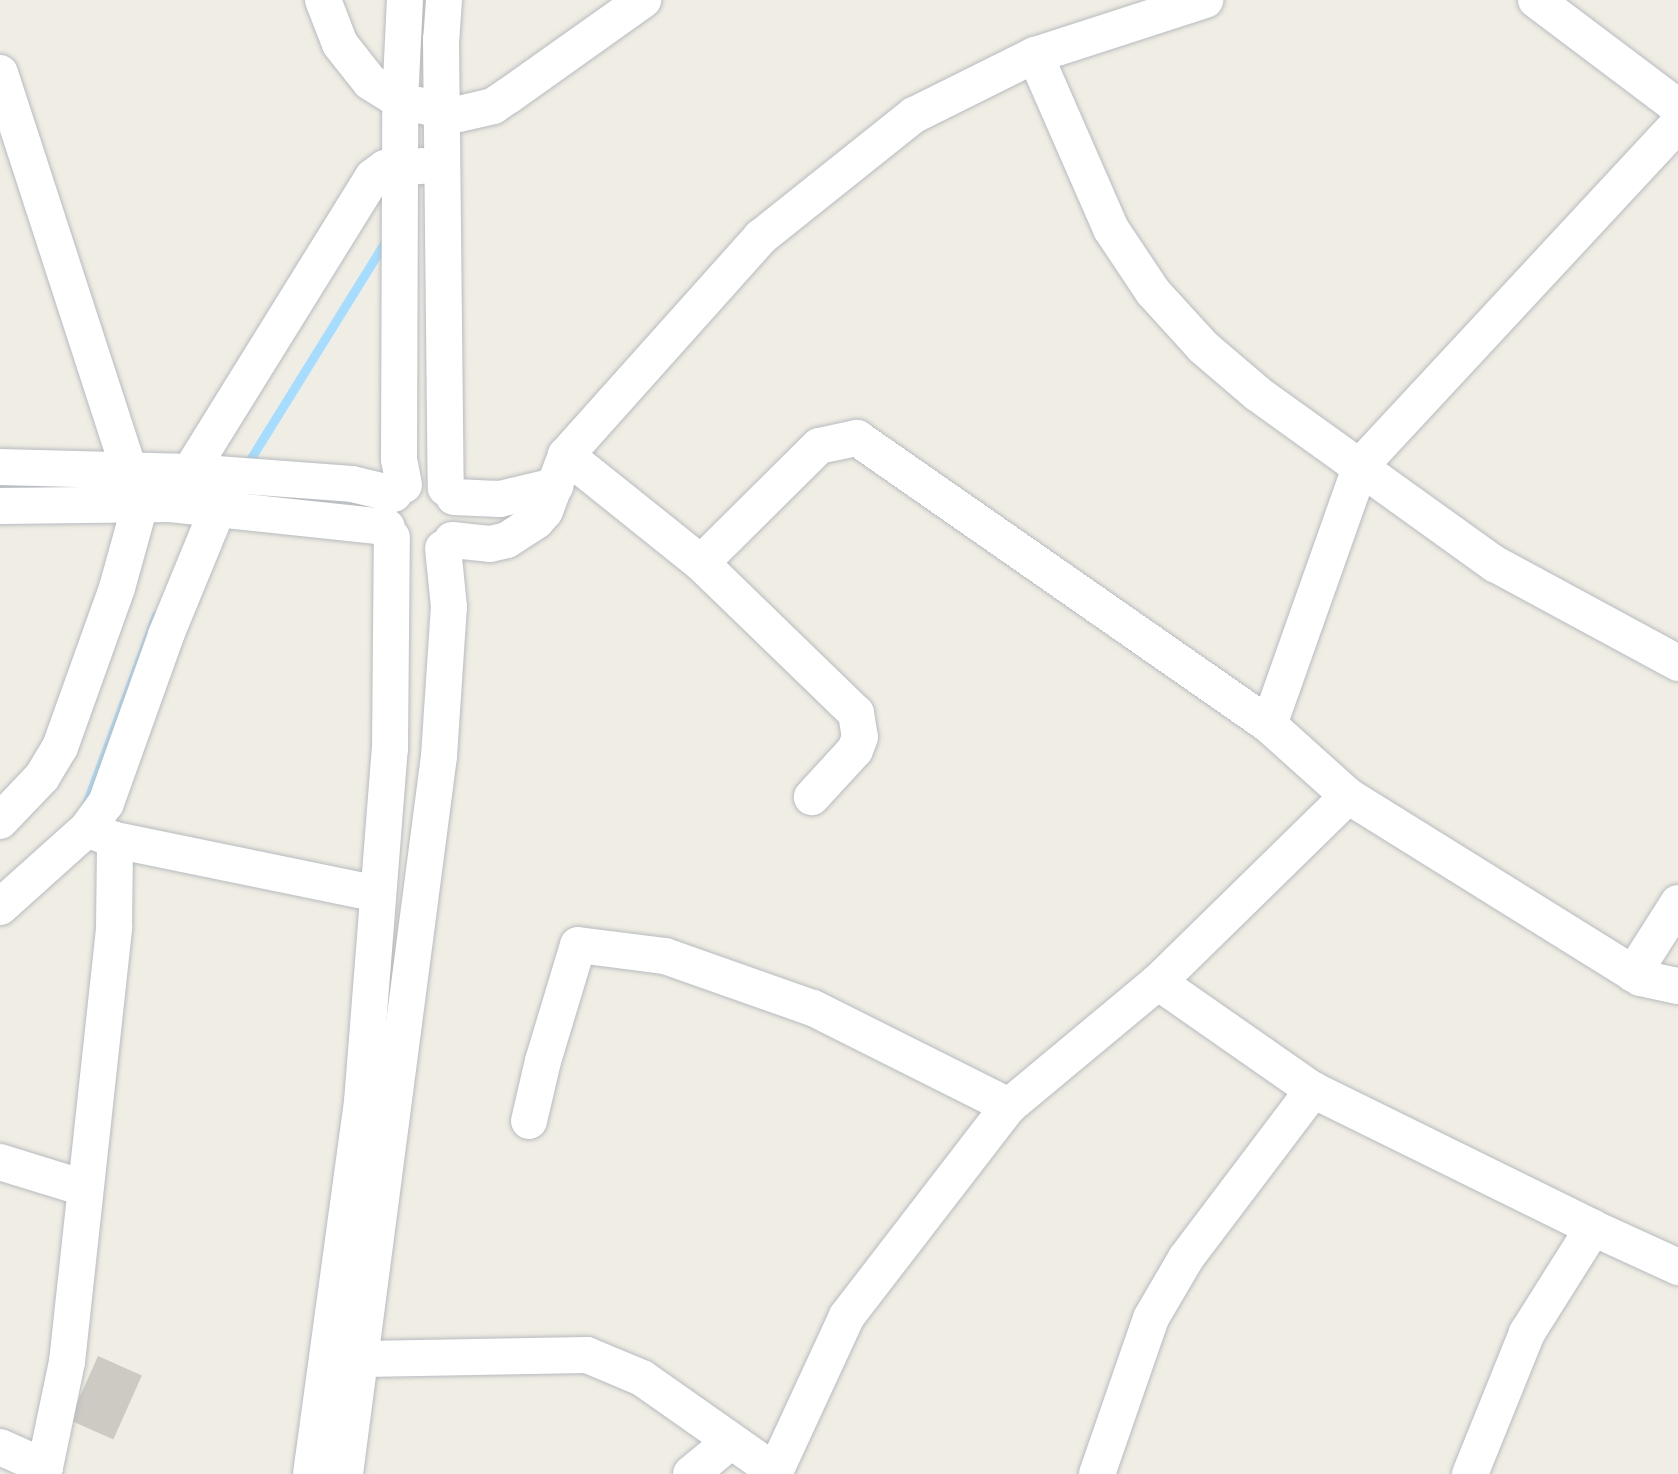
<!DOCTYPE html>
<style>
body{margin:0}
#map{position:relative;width:1678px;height:1474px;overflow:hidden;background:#f0ede4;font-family:"Alegreya Sans",sans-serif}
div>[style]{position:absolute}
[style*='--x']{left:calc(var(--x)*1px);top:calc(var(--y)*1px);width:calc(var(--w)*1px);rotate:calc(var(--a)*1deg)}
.stream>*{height:9px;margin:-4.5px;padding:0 4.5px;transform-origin:4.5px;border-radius:4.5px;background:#a5dcff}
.building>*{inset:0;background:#cdc9c3;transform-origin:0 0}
.roads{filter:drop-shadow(0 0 2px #b7bbbf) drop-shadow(0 0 2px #b7bbbf)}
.minor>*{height:36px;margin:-18px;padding:0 18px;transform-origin:18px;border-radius:18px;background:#fff}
span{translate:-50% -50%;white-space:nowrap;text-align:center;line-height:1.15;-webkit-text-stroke:7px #fff;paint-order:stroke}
</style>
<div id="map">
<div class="stream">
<div style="--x:246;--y:466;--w:269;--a:-58.2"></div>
<div style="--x:85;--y:807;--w:205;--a:-69.7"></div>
</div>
<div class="building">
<div style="left:98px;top:1356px;width:48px;height:70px;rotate:24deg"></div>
</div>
<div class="roads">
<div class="minor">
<div style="--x:323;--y:0;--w:47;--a:68.9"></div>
<div style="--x:340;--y:44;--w:48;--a:51.7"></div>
<div style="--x:370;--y:82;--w:36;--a:32"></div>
<div style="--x:400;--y:101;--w:60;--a:12.4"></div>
<div style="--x:459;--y:114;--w:35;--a:-13"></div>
<div style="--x:493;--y:106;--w:18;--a:-34"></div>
<div style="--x:508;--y:96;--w:166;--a:-35.4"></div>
<div style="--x:444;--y:0;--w:39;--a:94"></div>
<div style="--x:441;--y:39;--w:449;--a:89.4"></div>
<div style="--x:1536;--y:0;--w:178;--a:37"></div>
<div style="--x:1035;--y:55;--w:190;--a:66.4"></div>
<div style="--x:1111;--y:229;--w:76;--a:56.3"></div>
<div style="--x:1153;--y:292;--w:74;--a:47.7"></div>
<div style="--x:1203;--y:347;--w:72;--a:40.5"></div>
<div style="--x:1258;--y:394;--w:292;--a:35.7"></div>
<div style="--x:1495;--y:564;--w:208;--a:28.4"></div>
<div style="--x:0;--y:73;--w:454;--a:72"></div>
<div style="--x:140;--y:505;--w:86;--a:105.5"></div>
<div style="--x:117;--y:588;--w:169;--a:109.7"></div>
<div style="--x:60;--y:747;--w:35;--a:121"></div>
<div style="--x:42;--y:777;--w:61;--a:133.7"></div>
<div style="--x:1678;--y:124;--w:466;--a:132.9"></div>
<div style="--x:1361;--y:465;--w:276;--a:109.5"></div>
<div style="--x:1269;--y:725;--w:106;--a:41.9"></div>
<div style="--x:1348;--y:796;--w:344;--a:31.9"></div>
<div style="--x:1640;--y:978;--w:39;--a:12"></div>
<div style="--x:566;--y:455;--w:173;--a:38.7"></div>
<div style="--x:701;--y:563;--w:166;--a:-44.8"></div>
<div style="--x:819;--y:446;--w:39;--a:-12"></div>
<div style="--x:857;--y:438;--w:502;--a:34.86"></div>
<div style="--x:0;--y:467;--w:190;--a:1.5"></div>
<div style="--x:190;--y:472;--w:162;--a:4.2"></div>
<div style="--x:352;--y:484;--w:43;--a:13.4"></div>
<div style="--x:404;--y:485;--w:26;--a:-101"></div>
<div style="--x:399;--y:459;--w:358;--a:-89.8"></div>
<div style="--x:400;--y:101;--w:101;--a:-87.2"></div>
<div style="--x:454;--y:497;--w:46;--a:2.5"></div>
<div style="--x:500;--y:499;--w:57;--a:-13.3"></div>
<div style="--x:170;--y:504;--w:385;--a:-58.2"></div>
<div style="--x:373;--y:177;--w:15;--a:-37"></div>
<div style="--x:385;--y:168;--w:36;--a:-3"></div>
<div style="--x:0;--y:506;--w:170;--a:-0.7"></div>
<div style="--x:170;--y:504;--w:218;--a:6.1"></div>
<div style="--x:452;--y:540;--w:38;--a:6"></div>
<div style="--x:490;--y:544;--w:17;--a:-13"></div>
<div style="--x:507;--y:540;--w:35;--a:-33"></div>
<div style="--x:536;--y:521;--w:13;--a:-48"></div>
<div style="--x:545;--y:511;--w:60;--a:-69.4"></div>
<div style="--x:566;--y:455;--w:292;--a:-48.2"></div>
<div style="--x:761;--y:237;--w:196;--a:-38.6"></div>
<div style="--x:914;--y:115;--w:135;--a:-26.4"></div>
<div style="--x:1035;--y:55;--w:179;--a:-17.9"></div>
<div style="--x:701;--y:563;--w:216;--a:44.1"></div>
<div style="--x:856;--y:713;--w:24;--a:81"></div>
<div style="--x:860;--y:737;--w:14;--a:111"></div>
<div style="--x:855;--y:750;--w:64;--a:132.5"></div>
<div style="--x:95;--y:832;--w:22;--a:22"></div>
<div style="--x:115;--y:840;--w:268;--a:11.6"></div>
<div style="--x:0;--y:907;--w:117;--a:-41.9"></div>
<div style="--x:87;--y:829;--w:32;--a:-54"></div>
<div style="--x:106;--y:803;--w:178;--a:-70.3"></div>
<div style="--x:166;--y:635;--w:137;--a:-67.7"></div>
<div style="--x:1633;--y:974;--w:84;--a:-57.6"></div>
<div style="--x:1158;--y:982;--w:189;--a:34.9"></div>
<div style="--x:529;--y:1121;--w:62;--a:-76.9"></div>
<div style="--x:543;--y:1061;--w:121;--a:-73.2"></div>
<div style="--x:578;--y:945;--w:88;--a:7.2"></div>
<div style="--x:665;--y:956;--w:157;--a:19.4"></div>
<div style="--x:813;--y:1008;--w:219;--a:26.6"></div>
<div style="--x:0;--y:1162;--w:88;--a:17.2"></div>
<div style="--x:1593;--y:1228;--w:94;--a:24.6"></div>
<div style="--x:363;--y:1359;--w:224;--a:-1"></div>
<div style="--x:587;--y:1355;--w:60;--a:22.7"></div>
<div style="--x:642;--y:1378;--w:160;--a:35.1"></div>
<div style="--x:0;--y:1447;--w:49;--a:24"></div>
<div style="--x:45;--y:1467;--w:8;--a:113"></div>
<div style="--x:45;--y:1467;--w:107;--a:-78.2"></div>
<div style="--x:67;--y:1362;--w:438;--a:-83.8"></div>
<div style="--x:114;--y:927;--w:87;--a:-89.3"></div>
<div style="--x:311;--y:1474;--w:375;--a:-82.2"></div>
<div style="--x:362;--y:1102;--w:354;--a:-85.5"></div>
<div style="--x:390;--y:749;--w:212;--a:-89.5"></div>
<div style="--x:345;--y:1474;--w:724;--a:-82.54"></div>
<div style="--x:439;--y:756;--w:149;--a:-86.2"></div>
<div style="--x:449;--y:607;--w:59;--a:-95.8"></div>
<div style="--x:691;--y:1474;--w:52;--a:-39.5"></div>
<div style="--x:774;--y:1474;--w:174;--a:-65.2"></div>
<div style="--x:847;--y:1316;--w:265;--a:-52.4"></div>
<div style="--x:1009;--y:1106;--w:194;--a:-39.8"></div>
<div style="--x:1158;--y:982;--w:266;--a:-44.4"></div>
<div style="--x:1097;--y:1474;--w:165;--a:-70.9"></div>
<div style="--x:1151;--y:1318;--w:69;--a:-59.7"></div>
<div style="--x:1186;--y:1258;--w:211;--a:-52.9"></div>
<div style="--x:1313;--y:1090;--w:312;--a:26.2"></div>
<div style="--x:1593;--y:1228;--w:124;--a:122.2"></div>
<div style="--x:1527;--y:1333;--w:152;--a:112"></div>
</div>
</div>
</div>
